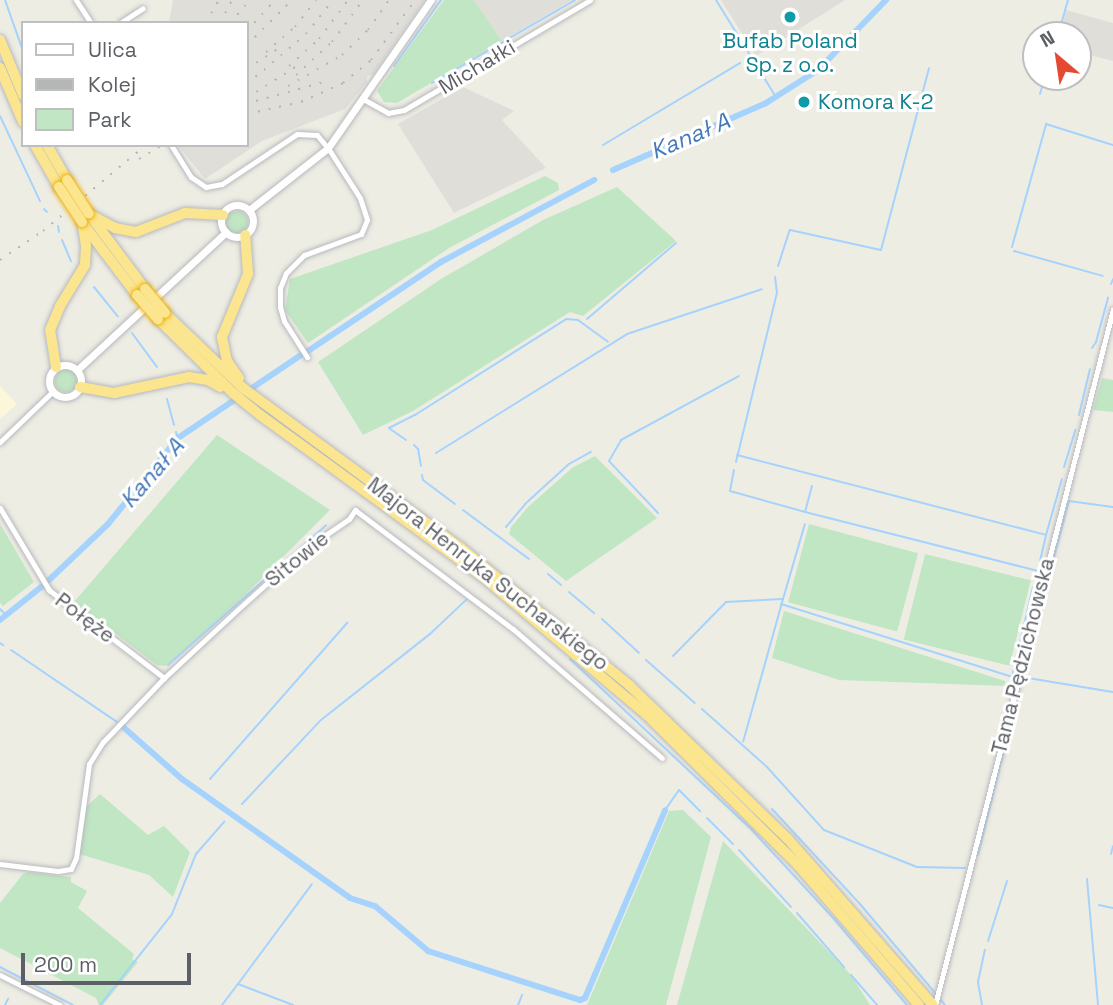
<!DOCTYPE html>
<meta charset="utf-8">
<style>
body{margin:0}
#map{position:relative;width:1113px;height:1005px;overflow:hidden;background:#eeede4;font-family:"Space Grotesk",sans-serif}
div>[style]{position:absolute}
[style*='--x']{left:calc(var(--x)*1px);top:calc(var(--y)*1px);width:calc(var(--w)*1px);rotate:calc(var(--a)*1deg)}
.commercial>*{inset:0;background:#fdf7da}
.industrial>*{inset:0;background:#e0ded8}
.green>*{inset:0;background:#c1e6c3;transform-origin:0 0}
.round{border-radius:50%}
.stream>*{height:2px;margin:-1px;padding:0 1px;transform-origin:1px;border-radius:1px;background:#a5d3fd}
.canal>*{height:6px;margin:-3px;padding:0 3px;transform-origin:3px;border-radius:3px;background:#a5d3fd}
.roads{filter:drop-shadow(0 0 2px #b7b9be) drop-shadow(0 0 2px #b7b9be)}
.street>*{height:5px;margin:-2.5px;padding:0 2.5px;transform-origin:2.5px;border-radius:2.5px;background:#fff}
.secondary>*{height:7px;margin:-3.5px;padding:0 3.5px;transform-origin:3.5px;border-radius:3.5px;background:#fff}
.secondary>.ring{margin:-3.5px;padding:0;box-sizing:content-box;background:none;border:7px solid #fff;border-radius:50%}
.highway>*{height:10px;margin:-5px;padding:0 5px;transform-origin:5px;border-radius:5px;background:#fbe58e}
.rail>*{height:2px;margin-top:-1px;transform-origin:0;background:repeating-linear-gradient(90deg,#b5b6b6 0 2px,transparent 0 11px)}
.bridges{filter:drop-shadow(0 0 2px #efb004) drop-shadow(0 0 2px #efb004)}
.highway-bridge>*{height:10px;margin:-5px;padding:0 5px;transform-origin:5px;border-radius:5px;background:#fbe58e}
.dots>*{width:19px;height:19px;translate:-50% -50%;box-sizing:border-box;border:4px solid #fff;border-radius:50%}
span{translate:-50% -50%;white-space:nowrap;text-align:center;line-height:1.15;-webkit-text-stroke:6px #fff;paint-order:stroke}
.culture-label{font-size:21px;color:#0d838f}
.left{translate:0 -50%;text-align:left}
.street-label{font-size:21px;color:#5c5f64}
.water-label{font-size:23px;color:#4478b8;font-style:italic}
.legend{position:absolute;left:21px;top:21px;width:228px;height:126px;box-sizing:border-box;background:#fff;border:2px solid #bebfc1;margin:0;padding:9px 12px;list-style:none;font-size:21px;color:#5c5f64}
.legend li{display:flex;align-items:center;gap:14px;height:35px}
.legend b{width:35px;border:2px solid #bebfc1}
.north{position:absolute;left:1022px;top:21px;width:70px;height:70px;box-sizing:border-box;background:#fff;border:2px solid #bebfc1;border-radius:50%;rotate:331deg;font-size:19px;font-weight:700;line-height:28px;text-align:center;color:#5c5f64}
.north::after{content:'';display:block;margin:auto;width:24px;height:32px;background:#e64932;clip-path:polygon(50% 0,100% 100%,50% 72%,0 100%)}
.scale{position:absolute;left:21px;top:953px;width:170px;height:32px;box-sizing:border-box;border:4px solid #5c5f64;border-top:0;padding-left:9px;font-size:21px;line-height:24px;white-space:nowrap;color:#5c5f64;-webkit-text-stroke:5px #fff;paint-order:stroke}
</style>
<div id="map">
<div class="commercial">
<div style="clip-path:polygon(0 386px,17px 404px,0 419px)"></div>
</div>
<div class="industrial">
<div style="clip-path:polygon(173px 0,425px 0,373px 75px,367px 76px,367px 82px,345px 109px,262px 141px,205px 179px,178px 145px,247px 145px,247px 23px,169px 23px)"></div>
<div style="clip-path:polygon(474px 0,572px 0,502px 41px)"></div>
<div style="clip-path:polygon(721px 0,845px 0,756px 56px)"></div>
<div style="clip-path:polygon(1066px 10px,1113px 23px,1113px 61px,1078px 52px,1078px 35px,1060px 35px)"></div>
<div style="clip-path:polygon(463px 87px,514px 111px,502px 120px,546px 168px,454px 213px,398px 124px)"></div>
</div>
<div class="green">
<div style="clip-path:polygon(444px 0,474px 0,502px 41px,397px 103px,384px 102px,377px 91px)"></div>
<div style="clip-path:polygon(545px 176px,558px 183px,559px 190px,449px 248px,308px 343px,285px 310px,290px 279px,432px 230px)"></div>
<div style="clip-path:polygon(617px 187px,676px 241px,583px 316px,570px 312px,413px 411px,363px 435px,318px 362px,441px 279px,543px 220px)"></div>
<div class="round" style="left:226px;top:211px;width:22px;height:22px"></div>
<div class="round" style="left:55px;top:370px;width:22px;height:22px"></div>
<div style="clip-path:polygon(1102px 378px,1113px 380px,1113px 412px,1093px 410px)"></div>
<div style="clip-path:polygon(217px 435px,330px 510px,246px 594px,171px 662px,165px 666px,157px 665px,74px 602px)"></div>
<div style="clip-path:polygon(595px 456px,657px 518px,566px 581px,509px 534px,511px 527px,528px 507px,572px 468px)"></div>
<div style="clip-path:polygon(0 524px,34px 582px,3px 606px,0 603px)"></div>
<div style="left:809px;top:524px;width:113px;height:81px;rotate:15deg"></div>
<div style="left:925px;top:554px;width:109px;height:88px;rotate:14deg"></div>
<div style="clip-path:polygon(784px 611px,1005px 681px,1006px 686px,839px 680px,772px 658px)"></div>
<div style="clip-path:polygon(100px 794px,148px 835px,164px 826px,190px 852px,173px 897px,149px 875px,79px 854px,87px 806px)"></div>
<div style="clip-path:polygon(683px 810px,711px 837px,666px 1005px,587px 1005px,669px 811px)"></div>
<div style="clip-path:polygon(723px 841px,851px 975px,870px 1005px,677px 1005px)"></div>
<div style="clip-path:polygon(29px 872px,71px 877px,71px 882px,87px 891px,78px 908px,134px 954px,132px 959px,138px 962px,103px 1005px,99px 1005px,96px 998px,0 948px,0 903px,23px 874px)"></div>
</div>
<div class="stream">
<div style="--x:5;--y:0;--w:54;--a:70.6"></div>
<div style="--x:716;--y:0;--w:114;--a:58.3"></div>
<div style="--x:1058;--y:35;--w:36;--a:-74"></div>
<div style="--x:394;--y:66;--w:81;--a:-54.5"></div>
<div style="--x:432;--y:83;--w:165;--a:-30.1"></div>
<div style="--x:1040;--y:94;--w:18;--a:-74"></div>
<div style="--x:0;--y:116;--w:94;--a:64.8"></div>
<div style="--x:603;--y:145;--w:160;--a:-30.9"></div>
<div style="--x:44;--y:209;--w:4;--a:45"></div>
<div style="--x:58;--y:226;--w:6;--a:81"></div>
<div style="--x:62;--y:240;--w:23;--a:67"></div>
<div style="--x:1012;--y:247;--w:128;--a:-74.5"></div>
<div style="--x:1046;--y:124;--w:70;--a:17.4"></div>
<div style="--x:1014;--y:251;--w:92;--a:15.7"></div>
<div style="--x:778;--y:266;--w:38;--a:-72"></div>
<div style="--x:790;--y:230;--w:93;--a:12.4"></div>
<div style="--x:881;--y:250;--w:188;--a:-75.2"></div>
<div style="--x:1111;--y:284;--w:5;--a:-68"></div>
<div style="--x:94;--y:287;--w:38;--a:51"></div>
<div style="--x:587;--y:319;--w:117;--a:-40.5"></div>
<div style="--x:132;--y:333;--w:42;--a:53.7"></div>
<div style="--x:1092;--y:348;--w:7;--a:-56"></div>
<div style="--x:1096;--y:342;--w:46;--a:-74.7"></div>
<div style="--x:167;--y:399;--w:27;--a:75"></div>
<div style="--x:1079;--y:415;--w:47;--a:-76.6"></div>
<div style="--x:176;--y:432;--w:6;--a:72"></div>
<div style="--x:406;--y:440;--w:21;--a:-145"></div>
<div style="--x:389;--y:428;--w:29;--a:-27"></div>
<div style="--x:415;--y:415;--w:179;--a:-32.4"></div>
<div style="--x:566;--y:319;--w:12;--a:5"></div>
<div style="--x:578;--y:320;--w:37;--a:36"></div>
<div style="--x:414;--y:445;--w:6;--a:45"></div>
<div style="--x:418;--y:449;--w:17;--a:80"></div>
<div style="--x:436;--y:453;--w:225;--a:-31.9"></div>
<div style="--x:627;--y:334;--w:142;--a:-18.4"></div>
<div style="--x:737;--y:455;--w:319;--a:14.5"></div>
<div style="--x:1046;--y:535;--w:58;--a:-74.1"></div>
<div style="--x:736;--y:462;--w:174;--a:-76.4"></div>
<div style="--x:777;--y:293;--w:16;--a:-97"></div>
<div style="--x:1064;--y:467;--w:39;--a:-73"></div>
<div style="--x:734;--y:470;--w:21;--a:101"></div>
<div style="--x:730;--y:491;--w:78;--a:15.6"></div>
<div style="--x:805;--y:512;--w:27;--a:-75"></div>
<div style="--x:422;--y:475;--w:5;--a:79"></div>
<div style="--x:423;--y:480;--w:40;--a:37"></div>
<div style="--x:463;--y:510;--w:82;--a:36.6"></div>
<div style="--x:805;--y:512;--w:240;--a:14.2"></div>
<div style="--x:658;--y:513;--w:71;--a:-133.3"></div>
<div style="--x:609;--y:461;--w:24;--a:-60"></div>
<div style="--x:621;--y:440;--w:134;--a:-28.5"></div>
<div style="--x:506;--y:527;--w:30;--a:-50"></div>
<div style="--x:525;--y:504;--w:59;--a:-42.3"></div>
<div style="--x:569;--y:464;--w:25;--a:-29"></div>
<div style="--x:1040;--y:561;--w:27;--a:-77"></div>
<div style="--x:548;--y:574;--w:17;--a:40"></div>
<div style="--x:569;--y:592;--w:33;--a:40"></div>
<div style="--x:783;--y:599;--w:78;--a:-73.7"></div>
<div style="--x:781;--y:604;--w:242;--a:17.5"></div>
<div style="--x:1012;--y:677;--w:92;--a:-76.9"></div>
<div style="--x:0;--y:609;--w:8;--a:45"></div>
<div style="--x:602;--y:619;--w:50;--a:42.6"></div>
<div style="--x:0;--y:643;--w:4;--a:34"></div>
<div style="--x:11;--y:650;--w:128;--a:34.2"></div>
<div style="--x:673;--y:656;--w:76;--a:-45.5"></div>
<div style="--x:726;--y:602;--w:57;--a:-3"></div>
<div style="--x:783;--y:599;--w:148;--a:105.6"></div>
<div style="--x:570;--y:659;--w:248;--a:43.2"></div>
<div style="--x:751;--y:829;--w:122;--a:47.3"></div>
<div style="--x:834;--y:919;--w:113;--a:49.7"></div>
<div style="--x:646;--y:660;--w:65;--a:41.3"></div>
<div style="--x:168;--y:665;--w:211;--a:-41.5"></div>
<div style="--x:1022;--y:676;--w:181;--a:-75"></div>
<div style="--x:1069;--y:501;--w:44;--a:7.8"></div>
<div style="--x:702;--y:709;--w:87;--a:41.7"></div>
<div style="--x:767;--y:767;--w:85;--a:47.9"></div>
<div style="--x:824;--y:830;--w:100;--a:21.7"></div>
<div style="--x:917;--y:867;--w:48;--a:1.2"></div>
<div style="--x:210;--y:779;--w:208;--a:-48.7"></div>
<div style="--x:242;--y:804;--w:115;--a:-46.8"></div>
<div style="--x:321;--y:720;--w:139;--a:-38.3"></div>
<div style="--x:430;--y:634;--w:50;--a:-43.4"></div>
<div style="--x:772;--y:809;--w:129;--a:47.2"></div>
<div style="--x:860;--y:904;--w:118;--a:49.8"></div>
<div style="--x:665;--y:810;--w:24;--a:-55"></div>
<div style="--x:679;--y:790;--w:30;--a:45"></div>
<div style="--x:707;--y:818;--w:37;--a:45"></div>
<div style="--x:739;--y:850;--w:77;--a:47.6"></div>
<div style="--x:1111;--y:854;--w:8;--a:-76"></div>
<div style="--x:978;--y:855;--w:183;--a:-76.1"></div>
<div style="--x:1022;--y:677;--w:92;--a:9.4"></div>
<div style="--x:1087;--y:879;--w:126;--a:85"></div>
<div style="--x:1099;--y:905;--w:14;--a:12"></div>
<div style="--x:797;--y:913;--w:72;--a:49"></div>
<div style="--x:988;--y:941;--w:63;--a:-72.4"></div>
<div style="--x:0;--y:967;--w:82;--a:27.5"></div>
<div style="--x:851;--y:975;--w:40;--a:49"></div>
<div style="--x:238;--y:984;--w:124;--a:-53.5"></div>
<div style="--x:940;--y:999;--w:8;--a:50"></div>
<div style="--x:5;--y:1005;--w:7;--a:-63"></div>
<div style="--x:100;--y:1005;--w:116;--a:-51.6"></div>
<div style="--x:172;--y:914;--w:65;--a:-68.2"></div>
<div style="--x:196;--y:854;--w:43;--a:-48.8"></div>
<div style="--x:222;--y:1005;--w:26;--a:-53"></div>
<div style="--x:238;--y:984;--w:59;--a:20.9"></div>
<div style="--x:518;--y:1005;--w:11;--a:-68"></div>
<div style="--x:982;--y:1005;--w:23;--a:-100"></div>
<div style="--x:978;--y:982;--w:33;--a:-78"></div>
</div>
<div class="canal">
<div style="--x:613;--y:170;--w:167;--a:-23.6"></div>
<div style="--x:766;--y:103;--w:62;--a:-32.4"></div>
<div style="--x:818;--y:70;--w:98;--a:-45.8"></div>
<div style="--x:308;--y:351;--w:160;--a:-33.8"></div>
<div style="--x:441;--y:262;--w:174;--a:-28.2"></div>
<div style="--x:49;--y:580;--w:81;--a:-43.5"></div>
<div style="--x:108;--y:524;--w:111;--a:-50.9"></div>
<div style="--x:178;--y:438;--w:148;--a:-34"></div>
<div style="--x:0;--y:620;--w:53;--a:-38.8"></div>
<div style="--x:122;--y:726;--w:80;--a:41.5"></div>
<div style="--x:182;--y:779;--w:206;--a:35.3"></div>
<div style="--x:350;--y:898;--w:26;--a:18"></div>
<div style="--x:375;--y:906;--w:70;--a:40.3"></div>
<div style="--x:428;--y:951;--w:160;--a:17.9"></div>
<div style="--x:580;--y:1000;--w:5;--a:-22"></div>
<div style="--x:585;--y:998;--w:204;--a:-66.9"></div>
</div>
<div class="roads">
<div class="street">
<div style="--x:76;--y:0;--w:27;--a:57"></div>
<div style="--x:120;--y:23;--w:27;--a:-33"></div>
<div style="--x:363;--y:99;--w:29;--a:29"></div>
<div style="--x:388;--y:113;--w:16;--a:-11"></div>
<div style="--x:404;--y:110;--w:216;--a:-30.6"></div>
<div style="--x:171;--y:145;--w:38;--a:58"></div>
<div style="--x:191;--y:177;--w:18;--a:34"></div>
<div style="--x:206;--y:187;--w:16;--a:-11"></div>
<div style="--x:222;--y:184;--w:90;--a:-33.7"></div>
<div style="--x:297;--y:134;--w:20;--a:3"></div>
<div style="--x:317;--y:135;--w:17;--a:50"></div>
<div style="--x:328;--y:148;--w:59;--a:57.4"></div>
<div style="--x:360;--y:198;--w:23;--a:72"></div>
<div style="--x:367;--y:220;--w:15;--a:113"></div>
<div style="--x:361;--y:234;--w:61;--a:159.8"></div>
<div style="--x:304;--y:255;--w:25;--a:135"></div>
<div style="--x:286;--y:273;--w:16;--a:112"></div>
<div style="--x:280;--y:288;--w:19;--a:90"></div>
<div style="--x:280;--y:307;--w:15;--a:74"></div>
<div style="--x:284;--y:321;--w:43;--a:57.4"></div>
<div style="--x:0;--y:442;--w:74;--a:-43.9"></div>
<div style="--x:0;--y:508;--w:96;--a:59.1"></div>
<div style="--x:49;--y:590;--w:145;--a:37.4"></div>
<div style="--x:0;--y:864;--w:58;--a:6.9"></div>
<div style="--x:58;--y:871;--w:13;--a:-9"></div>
<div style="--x:71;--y:869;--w:12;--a:-66"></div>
<div style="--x:76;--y:858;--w:95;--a:-82.1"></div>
<div style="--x:89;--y:764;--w:26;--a:-58"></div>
<div style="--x:103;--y:742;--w:88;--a:-46.4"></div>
<div style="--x:164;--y:678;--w:98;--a:-42.9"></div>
<div style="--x:236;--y:611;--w:93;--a:-41.9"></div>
<div style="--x:305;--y:549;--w:53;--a:-34.3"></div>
<div style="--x:349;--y:519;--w:11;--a:-56"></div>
<div style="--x:355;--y:510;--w:198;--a:37"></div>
<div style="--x:513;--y:629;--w:197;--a:40.9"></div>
<div style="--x:0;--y:975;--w:67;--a:26.6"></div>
<div style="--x:935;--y:1005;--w:718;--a:-75.65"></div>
</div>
<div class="secondary">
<div class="ring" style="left:221px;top:205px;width:25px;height:25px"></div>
<div style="--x:249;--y:210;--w:100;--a:-38.1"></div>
<div style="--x:328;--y:148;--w:180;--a:-55.2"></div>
<div class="ring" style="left:49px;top:365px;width:25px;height:25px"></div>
<div style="--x:77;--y:370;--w:203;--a:-42.8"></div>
</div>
<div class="highway">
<div style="--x:0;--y:40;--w:60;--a:67.3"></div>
<div style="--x:0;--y:68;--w:59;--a:66.9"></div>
<div style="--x:35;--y:145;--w:48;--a:60.3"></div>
<div style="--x:47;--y:145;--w:40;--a:60.3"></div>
<div style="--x:89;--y:214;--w:30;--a:28"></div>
<div style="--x:115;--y:228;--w:21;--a:11"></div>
<div style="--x:136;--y:232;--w:53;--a:-21.2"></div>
<div style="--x:185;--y:213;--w:38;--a:3"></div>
<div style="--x:92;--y:218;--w:89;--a:53.3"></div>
<div style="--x:84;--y:225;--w:88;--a:52.9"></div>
<div style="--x:165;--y:313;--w:108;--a:43.9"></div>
<div style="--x:243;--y:388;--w:270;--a:36.3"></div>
<div style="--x:461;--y:548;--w:218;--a:39.2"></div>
<div style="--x:630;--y:686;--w:220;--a:44.1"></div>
<div style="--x:788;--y:839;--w:220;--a:48.9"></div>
<div style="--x:158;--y:319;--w:105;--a:44.6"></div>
<div style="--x:233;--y:393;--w:35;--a:39"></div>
<div style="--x:260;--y:415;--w:274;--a:36"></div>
<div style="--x:482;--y:576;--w:216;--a:40.1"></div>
<div style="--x:647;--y:715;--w:213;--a:44.8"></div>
<div style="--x:798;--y:865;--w:185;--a:49.2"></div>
<div style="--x:56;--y:367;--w:37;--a:-99"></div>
<div style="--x:50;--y:330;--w:26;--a:-67"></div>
<div style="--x:60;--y:306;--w:48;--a:-58.6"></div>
<div style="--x:85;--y:265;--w:19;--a:-87"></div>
<div style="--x:86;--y:246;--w:24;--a:-99"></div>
<div style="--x:239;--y:378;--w:21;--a:-125"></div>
<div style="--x:227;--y:361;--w:25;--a:-102"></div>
<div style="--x:222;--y:337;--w:68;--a:-67.6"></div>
<div style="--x:248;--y:274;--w:39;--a:-94"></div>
<div style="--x:80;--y:387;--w:35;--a:10"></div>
<div style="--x:114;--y:393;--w:77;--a:-12"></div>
<div style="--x:189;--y:377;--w:19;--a:9"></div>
<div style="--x:208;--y:380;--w:14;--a:30"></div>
</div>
</div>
<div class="rail">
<div style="--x:206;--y:23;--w:26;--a:-61"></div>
<div style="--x:220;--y:23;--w:26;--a:-62"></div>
<div style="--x:230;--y:23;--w:30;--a:-49"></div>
<div style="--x:247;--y:31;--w:42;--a:-47.9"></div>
<div style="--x:247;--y:45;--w:64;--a:-45"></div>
<div style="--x:266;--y:52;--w:38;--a:-41"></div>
<div style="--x:295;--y:27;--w:34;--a:-52"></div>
<div style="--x:289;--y:66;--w:40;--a:-42"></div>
<div style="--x:319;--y:39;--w:49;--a:-53.4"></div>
<div style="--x:247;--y:69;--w:35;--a:-33"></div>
<div style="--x:296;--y:75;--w:49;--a:-42.5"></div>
<div style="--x:332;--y:42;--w:52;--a:-53.6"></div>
<div style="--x:247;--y:84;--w:77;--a:-40.3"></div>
<div style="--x:306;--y:34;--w:43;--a:-51.5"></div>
<div style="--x:288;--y:86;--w:62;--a:-29.9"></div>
<div style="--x:342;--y:55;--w:36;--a:-44"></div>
<div style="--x:368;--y:30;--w:37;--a:-55"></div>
<div style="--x:247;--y:98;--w:63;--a:-32.7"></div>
<div style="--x:256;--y:101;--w:74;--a:-15.7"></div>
<div style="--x:247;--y:114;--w:55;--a:-12.5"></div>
<div style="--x:301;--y:102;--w:46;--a:-24.3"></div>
<div style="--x:343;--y:83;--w:36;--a:-39"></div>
<div style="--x:371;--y:60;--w:74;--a:-53.7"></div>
<div style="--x:139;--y:159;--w:27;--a:-31"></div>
<div style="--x:0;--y:260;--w:52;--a:-34"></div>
<div style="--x:43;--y:231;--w:134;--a:-39.9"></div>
</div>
<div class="bridges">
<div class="highway-bridge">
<div style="--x:67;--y:180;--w:40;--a:57.1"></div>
<div style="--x:59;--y:187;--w:42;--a:56.7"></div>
<div style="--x:145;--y:289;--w:31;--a:50"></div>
<div style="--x:137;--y:295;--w:32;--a:49"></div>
</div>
</div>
<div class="dots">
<div style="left:790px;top:17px;background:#0f9aa8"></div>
<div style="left:804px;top:102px;background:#0f9aa8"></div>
</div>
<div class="culture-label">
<span style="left:790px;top:53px">Bufab Poland<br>Sp. z o.o.</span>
<span class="left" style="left:818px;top:102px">Komora K-2</span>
</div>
<div class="street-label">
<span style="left:477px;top:67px;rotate:-31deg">Michałki</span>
<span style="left:297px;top:559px;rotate:-39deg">Sitowie</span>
<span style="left:488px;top:574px;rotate:38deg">Majora Henryka Sucharskiego</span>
<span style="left:85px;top:618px;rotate:37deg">Połęże</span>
<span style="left:1023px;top:656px;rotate:-76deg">Tama Pędzichowska</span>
</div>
<div class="water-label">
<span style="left:690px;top:136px;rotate:-23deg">Kanał A</span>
<span style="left:152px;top:473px;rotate:-49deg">Kanał A</span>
</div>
<ul class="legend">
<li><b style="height:9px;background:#fff"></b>Ulica</li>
<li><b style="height:9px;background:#b5b6b6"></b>Kolej</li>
<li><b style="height:19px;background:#c1e6c3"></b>Park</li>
</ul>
<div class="north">N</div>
<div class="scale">200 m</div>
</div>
